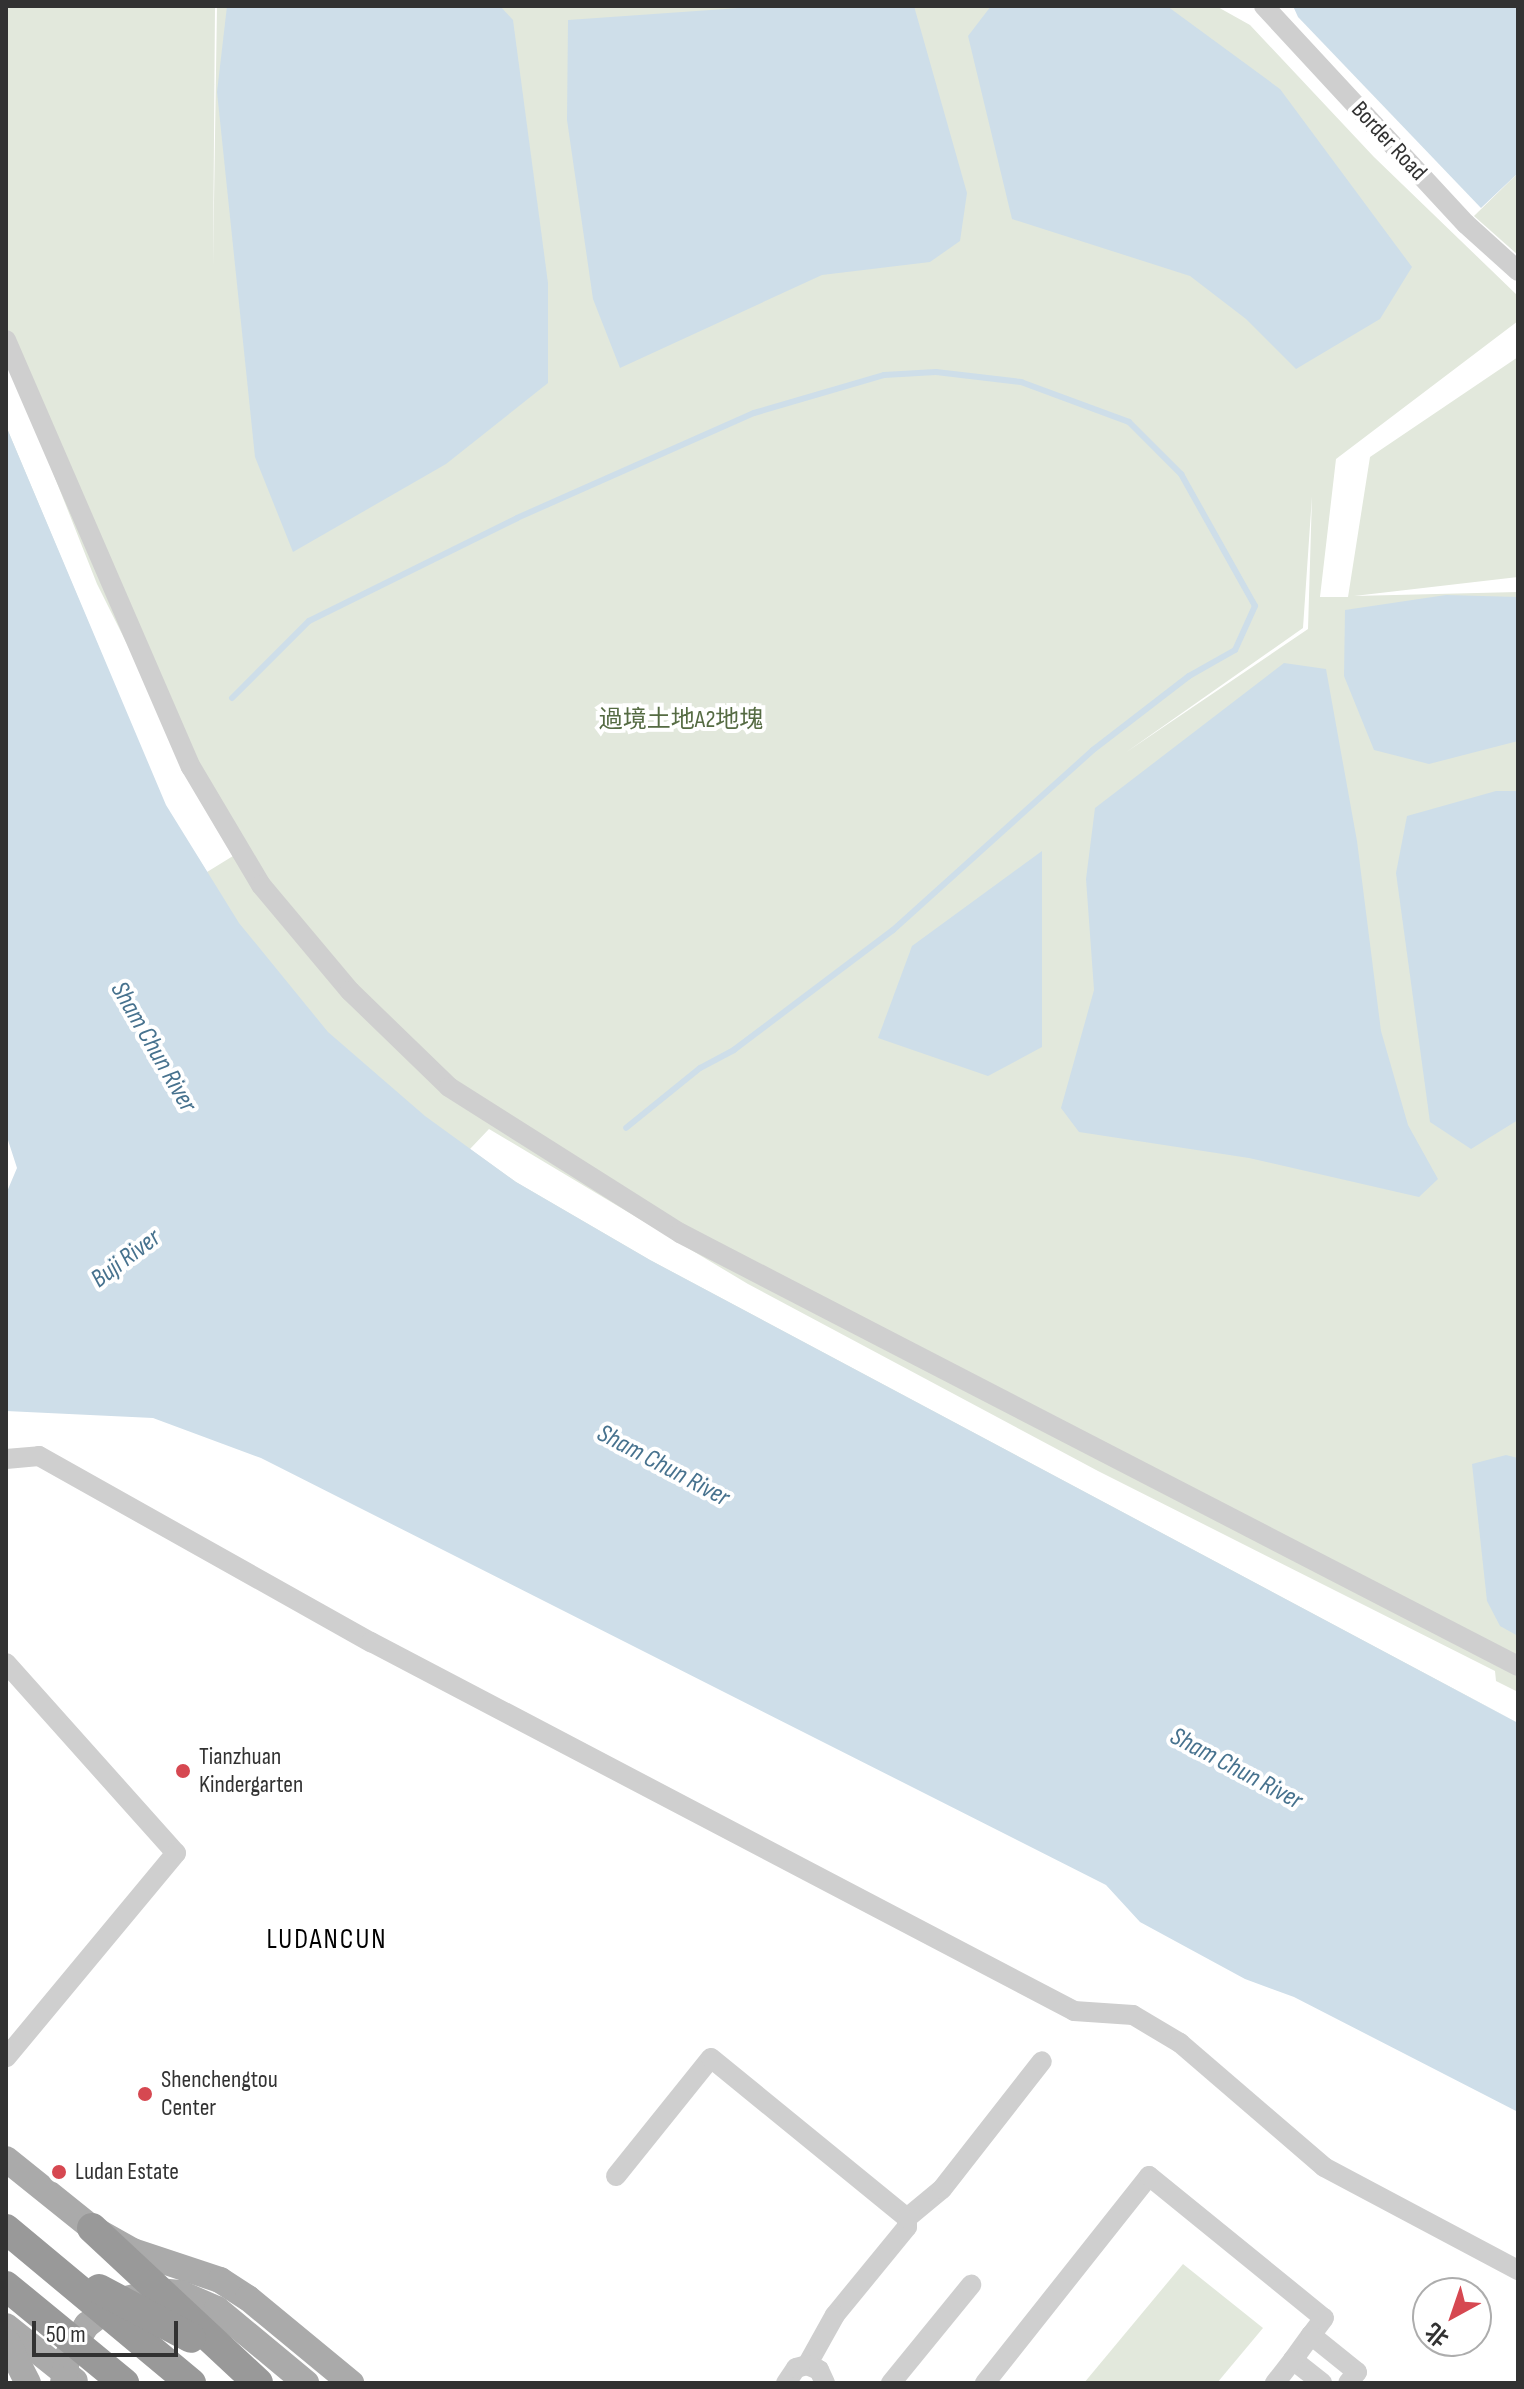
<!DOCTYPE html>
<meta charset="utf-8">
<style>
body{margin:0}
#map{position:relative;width:1524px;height:2389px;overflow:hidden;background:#fff;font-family:"Sofia Sans Condensed","Noto Sans SC",sans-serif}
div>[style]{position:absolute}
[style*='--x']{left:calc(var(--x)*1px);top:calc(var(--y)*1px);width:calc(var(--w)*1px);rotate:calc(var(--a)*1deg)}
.green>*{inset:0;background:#e2e8dc}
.water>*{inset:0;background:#cedee9}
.stream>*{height:6px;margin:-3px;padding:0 3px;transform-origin:3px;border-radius:3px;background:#cedee9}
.minor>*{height:20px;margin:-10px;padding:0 10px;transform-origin:10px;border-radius:10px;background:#cfcfcf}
.major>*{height:26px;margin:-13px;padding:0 13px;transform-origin:13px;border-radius:13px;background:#aaa}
.highway>*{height:30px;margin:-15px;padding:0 15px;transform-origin:15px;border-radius:15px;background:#999}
.dots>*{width:22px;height:22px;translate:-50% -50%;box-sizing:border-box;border:4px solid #fff;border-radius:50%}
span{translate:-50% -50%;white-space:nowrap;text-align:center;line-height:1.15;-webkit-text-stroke:8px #fff;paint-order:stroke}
.street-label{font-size:24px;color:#323232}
.park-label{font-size:24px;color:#556b43}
.poi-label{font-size:24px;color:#323232}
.left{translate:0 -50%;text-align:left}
.water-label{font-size:26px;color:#47728e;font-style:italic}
.quarter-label{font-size:28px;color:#000;letter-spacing:2px}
.frame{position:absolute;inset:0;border:8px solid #323232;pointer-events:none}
.north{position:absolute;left:1412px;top:2277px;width:80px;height:80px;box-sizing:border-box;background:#fff;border:2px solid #adadad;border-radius:50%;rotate:220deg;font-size:22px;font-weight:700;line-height:32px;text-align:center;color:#323232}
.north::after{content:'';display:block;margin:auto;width:28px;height:36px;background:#d64851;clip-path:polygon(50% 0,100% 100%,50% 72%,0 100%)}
.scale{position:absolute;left:32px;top:2321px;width:146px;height:36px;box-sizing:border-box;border:4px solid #323232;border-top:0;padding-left:10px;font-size:24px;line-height:28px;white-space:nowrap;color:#323232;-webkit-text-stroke:6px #fff;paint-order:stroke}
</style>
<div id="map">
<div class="green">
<div style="clip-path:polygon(evenodd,6px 6px,215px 6px,213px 268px,217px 6px,1216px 6px,1250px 25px,1374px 157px,1518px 296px,1518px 321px,1336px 459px,1320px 597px,1348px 597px,1370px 457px,1518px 357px,1518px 577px,1354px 596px,1518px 592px,1518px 1692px,1496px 1681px,1495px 1671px,1098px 1471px,748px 1284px,489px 1129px,470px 1149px,516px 1182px,650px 1260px,1518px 1723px,374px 1123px,96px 723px,6px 426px,165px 805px,207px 872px,233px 856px,97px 584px,6px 354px,6px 6px,1312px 496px,1308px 629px,1125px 753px,1303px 628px,1312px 496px)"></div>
<div style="clip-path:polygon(1518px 173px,1518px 255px,1474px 216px)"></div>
<div style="clip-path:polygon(1183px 2264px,1263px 2328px,1217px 2383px,1084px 2383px)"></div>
</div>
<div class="water">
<div style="clip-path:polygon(227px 6px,500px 6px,513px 20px,548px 283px,548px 383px,446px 464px,293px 552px,255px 457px,217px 92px)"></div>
<div style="clip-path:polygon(768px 6px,914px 6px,967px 193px,960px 241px,930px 262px,822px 275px,620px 368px,593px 299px,567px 120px,568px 20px)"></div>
<div style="clip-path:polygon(991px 6px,1167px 6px,1280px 89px,1412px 267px,1380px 319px,1296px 369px,1246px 319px,1190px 276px,1012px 219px,968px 36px)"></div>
<div style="clip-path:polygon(1293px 6px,1518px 6px,1518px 173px,1481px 208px,1298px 17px)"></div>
<div style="clip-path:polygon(6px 426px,166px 805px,239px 923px,328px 1032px,425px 1116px,516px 1182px,650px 1260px,1518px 1723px,1518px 2112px,1294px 1997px,1245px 1979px,1140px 1922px,1106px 1885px,261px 1458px,153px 1418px,6px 1411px,6px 1194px,17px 1168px,6px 1134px)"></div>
<div style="clip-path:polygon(1446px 595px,1518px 597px,1518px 741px,1429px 764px,1374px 750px,1344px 676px,1345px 610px)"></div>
<div style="clip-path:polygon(1284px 663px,1326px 669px,1357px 841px,1381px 1031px,1408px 1125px,1438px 1179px,1419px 1197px,1249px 1158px,1079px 1132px,1061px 1108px,1094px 990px,1086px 879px,1095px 808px)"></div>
<div style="clip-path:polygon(1496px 791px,1518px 791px,1518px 1120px,1471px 1149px,1430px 1122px,1396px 873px,1407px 816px)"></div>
<div style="clip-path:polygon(1042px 851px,1042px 1047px,988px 1076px,878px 1038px,912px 946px)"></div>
<div style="clip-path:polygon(1506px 1455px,1518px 1458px,1518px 1636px,1500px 1626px,1487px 1601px,1472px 1464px)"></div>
</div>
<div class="stream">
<div style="--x:232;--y:698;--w:109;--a:-45"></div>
<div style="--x:309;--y:621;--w:232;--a:-26.3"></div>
<div style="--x:517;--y:518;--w:259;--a:-23.9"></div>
<div style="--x:754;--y:413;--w:135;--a:-16.3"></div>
<div style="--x:884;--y:375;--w:52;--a:-3.3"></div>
<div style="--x:936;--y:372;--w:86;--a:6.7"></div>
<div style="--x:1021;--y:382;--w:115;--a:20.3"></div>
<div style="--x:1129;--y:422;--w:74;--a:45"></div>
<div style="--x:1181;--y:474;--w:151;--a:60.7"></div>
<div style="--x:1255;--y:606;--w:48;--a:114.4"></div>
<div style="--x:1235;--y:650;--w:53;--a:150.5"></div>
<div style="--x:1189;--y:676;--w:121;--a:142.4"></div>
<div style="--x:1093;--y:750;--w:269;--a:138"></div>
<div style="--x:893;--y:930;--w:199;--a:143"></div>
<div style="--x:734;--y:1050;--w:38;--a:152"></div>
<div style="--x:700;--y:1068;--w:95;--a:141"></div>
</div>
<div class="minor">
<div style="--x:1264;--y:6;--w:297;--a:47.2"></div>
<div style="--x:1466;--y:224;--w:70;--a:42.1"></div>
<div style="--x:6;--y:340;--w:465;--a:66.6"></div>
<div style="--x:191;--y:767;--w:137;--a:59.3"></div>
<div style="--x:261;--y:885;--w:138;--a:50"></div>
<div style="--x:350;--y:991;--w:138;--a:44.1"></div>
<div style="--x:449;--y:1087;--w:273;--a:32.3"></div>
<div style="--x:680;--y:1233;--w:943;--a:27.33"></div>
<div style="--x:6;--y:1459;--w:33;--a:-5"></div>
<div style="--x:39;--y:1456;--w:381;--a:29.3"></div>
<div style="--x:371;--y:1642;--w:794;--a:27.69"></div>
<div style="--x:1074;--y:2011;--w:59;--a:3.9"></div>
<div style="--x:1133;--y:2015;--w:55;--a:30.8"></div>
<div style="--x:1180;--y:2043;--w:190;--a:40.7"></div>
<div style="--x:1324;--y:2167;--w:220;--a:28"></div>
<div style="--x:6;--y:1663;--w:255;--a:48.2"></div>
<div style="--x:176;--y:1853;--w:266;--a:129.7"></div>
<div style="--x:616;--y:2176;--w:151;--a:-51.2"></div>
<div style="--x:711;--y:2058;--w:253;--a:39.2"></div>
<div style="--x:907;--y:2218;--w:9;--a:90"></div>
<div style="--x:907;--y:2227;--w:114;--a:129.3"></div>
<div style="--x:835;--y:2315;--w:57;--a:119.2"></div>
<div style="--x:907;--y:2218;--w:45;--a:-39.6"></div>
<div style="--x:942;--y:2189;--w:162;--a:-52"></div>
<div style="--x:1311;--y:2335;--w:31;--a:126"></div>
<div style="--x:1293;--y:2360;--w:37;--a:38"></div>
<div style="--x:786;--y:2383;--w:18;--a:-56"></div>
<div style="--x:796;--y:2368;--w:11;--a:-15"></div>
<div style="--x:807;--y:2365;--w:13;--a:23"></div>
<div style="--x:819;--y:2370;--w:14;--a:65"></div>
<div style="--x:891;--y:2383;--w:127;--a:-50.8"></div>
<div style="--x:985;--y:2383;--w:264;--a:-51.6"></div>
<div style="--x:1149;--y:2176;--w:225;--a:39.1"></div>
<div style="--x:1324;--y:2318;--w:21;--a:127"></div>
<div style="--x:1311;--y:2335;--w:59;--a:38.8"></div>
<div style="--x:1357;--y:2372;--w:14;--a:129"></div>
<div style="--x:1275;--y:2383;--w:29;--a:-52"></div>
</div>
<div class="major">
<div style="--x:6;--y:2159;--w:110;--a:38.7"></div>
<div style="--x:92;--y:2228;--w:47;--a:29.3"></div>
<div style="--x:133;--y:2251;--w:92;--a:18.4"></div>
<div style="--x:220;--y:2280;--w:33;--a:33"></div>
<div style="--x:248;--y:2298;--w:134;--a:39.5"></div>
<div style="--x:6;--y:2326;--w:88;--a:38.6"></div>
<div style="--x:6;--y:2340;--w:48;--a:62.9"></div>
<div style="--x:63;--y:2383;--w:28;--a:-80"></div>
<div style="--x:68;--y:2355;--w:36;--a:-58"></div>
<div style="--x:87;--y:2325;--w:39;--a:-38"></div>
<div style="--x:118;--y:2301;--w:41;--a:-14"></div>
<div style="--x:158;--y:2291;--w:22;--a:5"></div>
<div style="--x:180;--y:2293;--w:40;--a:23.4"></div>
<div style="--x:217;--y:2309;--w:116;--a:39.7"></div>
</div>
<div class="highway">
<div style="--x:92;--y:2228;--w:227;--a:43"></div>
<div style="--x:6;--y:2229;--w:241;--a:39.8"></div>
<div style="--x:6;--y:2286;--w:153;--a:39.4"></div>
<div style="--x:99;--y:2289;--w:104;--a:28"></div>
</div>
<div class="dots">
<div style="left:183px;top:1771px;background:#d64851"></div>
<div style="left:145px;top:2094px;background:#d64851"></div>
<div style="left:59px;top:2172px;background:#d64851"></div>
</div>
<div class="street-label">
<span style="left:1389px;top:141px;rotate:47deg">Border Road</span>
</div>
<div class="park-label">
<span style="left:681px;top:720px">過境土地A2地塊</span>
</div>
<div class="poi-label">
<span class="left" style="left:199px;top:1771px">Tianzhuan<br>Kindergarten</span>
<span class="left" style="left:161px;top:2094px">Shenchengtou<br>Center</span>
<span class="left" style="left:75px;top:2172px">Ludan Estate</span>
</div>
<div class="water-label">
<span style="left:153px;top:1047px;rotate:60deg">Sham Chun River</span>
<span style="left:126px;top:1259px;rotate:-37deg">Buji River</span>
<span style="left:663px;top:1466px;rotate:28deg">Sham Chun River</span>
<span style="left:1236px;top:1769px;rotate:28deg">Sham Chun River</span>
</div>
<div class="quarter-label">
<span style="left:327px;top:1940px">LUDANCUN</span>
</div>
<div class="frame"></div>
<div class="north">北</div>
<div class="scale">50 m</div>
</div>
